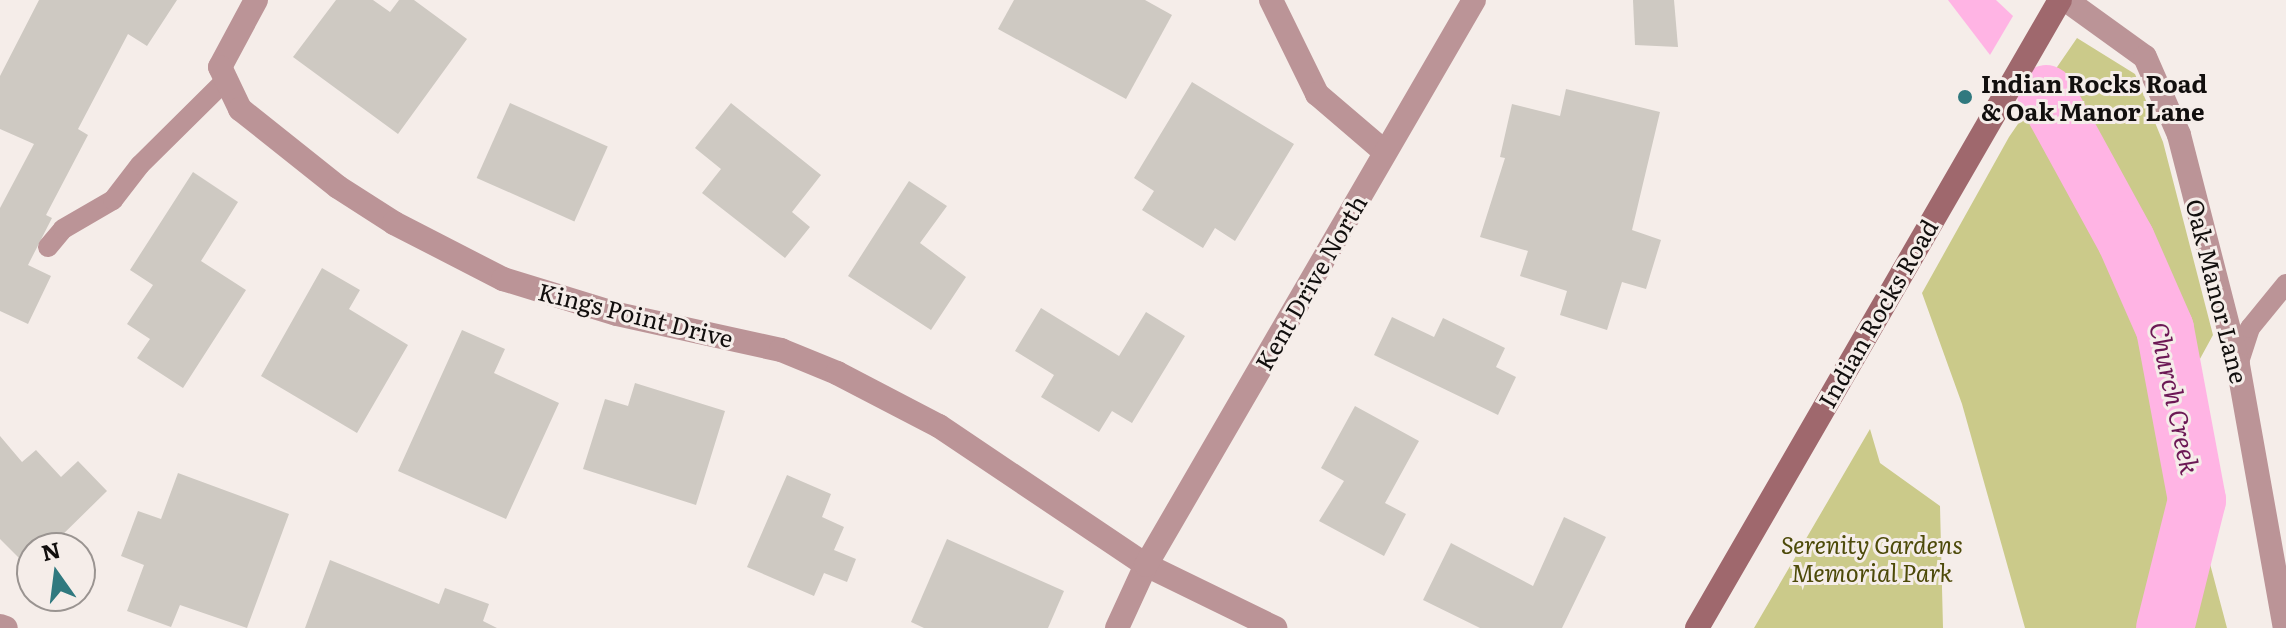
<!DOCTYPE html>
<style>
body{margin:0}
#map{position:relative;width:2286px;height:628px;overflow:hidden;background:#f5ede9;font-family:Literata,serif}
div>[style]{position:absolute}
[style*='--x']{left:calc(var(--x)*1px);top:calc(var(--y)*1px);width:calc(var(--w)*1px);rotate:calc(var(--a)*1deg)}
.green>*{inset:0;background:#cbca8a}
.water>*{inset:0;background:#ffb4e4}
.river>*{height:58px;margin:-29px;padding:0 29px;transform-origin:29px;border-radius:29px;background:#ffb4e4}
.building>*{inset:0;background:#cec9c2;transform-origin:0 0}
.lane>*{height:20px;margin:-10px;padding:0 10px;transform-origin:10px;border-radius:10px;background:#bb9497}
.street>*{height:24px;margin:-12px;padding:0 12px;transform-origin:12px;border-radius:12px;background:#bb9497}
.secondary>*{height:24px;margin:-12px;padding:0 12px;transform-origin:12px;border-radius:12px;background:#9f686d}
.dots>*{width:22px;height:22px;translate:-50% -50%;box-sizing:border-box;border:4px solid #f5ede9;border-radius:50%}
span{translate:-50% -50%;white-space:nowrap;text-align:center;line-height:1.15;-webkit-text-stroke:6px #f5ede9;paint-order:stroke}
.poi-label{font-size:24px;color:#120f0e;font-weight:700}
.left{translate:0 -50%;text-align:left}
.street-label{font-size:24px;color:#120f0e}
.park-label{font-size:24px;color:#4d4a09;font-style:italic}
.water-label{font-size:26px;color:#6c1855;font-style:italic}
.north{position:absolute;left:16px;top:532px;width:80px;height:80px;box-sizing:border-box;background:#f5ede9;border:2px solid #9a9491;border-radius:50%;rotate:346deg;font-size:22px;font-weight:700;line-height:32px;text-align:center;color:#120f0e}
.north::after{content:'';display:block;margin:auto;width:28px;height:36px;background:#30797f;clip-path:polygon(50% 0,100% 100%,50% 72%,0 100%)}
</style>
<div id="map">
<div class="green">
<div style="clip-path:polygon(2077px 38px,2135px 74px,2163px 142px,2213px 335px,2183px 390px,2196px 511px,2227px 628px,2025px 628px,1962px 404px,1922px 293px,2009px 137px)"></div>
<div style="clip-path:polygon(1870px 429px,1880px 463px,1940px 506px,1943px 628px,1754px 628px)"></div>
</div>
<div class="water">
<div style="clip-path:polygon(1948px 0,1996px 0,2013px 16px,1990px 55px)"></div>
</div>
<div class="river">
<div style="--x:2046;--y:94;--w:166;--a:61.3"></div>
<div style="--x:2126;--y:240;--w:97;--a:66.3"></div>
<div style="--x:2165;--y:329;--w:174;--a:79.4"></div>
<div style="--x:2197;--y:500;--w:132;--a:104"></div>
</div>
<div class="building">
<div style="clip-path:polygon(39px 0,177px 0,147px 46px,128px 34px,78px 129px,88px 135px,46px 215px,52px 218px,28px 265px,51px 276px,28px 324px,0 311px,0 208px,34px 144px,0 129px,0 76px)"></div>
<div style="clip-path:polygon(336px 0,373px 0,390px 12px,399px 0,414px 0,467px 39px,398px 134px,293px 57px)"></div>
<div style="clip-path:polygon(1014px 0,1145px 0,1172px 15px,1126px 99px,998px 29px)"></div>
<div style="clip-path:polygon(1633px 0,1674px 0,1678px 47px,1635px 45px)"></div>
<div style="clip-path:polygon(1192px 82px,1294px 144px,1235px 241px,1215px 228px,1203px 248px,1142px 210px,1154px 191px,1134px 178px)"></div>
<div style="clip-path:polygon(1566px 89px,1660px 112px,1632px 230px,1661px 240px,1646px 289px,1622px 282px,1607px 330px,1560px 315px,1567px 291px,1520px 276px,1528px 251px,1480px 237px,1505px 158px,1500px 157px,1512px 104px,1560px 116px)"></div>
<div style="left:510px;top:103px;width:107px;height:82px;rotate:24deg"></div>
<div style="clip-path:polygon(731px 103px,821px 175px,792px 212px,810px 227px,785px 258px,702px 193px,721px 169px,695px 148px)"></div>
<div style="clip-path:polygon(193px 172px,238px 202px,201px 261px,246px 290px,183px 388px,137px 358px,150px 339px,127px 324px,153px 285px,130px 270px)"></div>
<div style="clip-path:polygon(909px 181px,947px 206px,920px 243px,966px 277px,931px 330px,848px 276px)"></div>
<div style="clip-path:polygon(322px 268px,360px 290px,349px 309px,408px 345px,357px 433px,261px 376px)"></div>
<div style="clip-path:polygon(1041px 308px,1119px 356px,1146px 312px,1185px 336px,1132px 423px,1112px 411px,1099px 432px,1041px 397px,1054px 375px,1015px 351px)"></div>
<div style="clip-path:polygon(1392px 317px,1434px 337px,1443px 318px,1505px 348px,1496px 367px,1516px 377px,1498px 415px,1374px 355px)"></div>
<div style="clip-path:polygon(462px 330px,505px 349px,494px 373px,559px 403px,506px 519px,398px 471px)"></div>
<div style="clip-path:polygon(635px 383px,725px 411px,696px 505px,583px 469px,605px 399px,628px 406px)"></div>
<div style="clip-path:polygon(1355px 406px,1419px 441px,1385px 503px,1406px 514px,1384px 556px,1319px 521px,1344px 481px,1321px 468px)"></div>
<div style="clip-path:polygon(0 436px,22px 462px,36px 450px,61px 477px,78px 461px,107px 491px,49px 548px,32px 548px,32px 571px,0 539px)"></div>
<div style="clip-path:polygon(178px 473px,289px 514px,247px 628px,180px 605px,171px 627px,127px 611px,144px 565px,121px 556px,138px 511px,161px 519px)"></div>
<div style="clip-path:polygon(787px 475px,831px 494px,822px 517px,844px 527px,834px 550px,856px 559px,847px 582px,824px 573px,814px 596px,747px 567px)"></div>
<div style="clip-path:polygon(1564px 517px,1606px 537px,1562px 628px,1480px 628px,1423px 600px,1451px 543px,1533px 586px)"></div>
<div style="clip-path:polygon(947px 539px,1064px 591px,1048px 628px,924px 628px,911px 622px)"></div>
<div style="clip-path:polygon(330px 560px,439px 604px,445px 588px,489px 604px,483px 621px,497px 628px,305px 628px)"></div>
</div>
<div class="lane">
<div style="--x:48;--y:247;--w:23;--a:-50"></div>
<div style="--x:63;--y:229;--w:58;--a:-30.1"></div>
<div style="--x:113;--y:200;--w:44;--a:-52.4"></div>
<div style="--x:140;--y:165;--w:121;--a:-44.7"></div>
<div style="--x:2238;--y:365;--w:39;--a:-72"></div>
<div style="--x:2250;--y:328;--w:57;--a:-50.7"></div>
</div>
<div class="street">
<div style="--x:256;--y:0;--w:76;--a:118.2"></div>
<div style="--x:220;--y:67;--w:47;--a:64.5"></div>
<div style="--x:240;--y:109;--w:125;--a:38.5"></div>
<div style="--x:338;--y:187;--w:67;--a:32.7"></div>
<div style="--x:394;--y:223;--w:123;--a:27.2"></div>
<div style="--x:503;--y:279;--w:119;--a:17.1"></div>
<div style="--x:617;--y:314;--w:168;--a:12.4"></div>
<div style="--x:781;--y:350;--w:61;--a:22.3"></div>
<div style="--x:837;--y:373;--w:115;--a:27.5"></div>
<div style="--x:939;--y:426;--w:249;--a:33.9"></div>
<div style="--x:1146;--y:565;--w:144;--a:26"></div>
<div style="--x:1271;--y:0;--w:105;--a:63.9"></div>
<div style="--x:1317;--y:94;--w:89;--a:40.5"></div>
<div style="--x:2066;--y:0;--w:97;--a:35.8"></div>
<div style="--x:2145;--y:57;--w:85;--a:66.4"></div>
<div style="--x:2179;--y:135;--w:237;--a:75.6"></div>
<div style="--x:2238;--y:365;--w:267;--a:79.9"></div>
<div style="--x:0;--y:626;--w:6;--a:18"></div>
<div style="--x:1117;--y:628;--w:69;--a:-65.3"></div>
<div style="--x:1146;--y:565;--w:653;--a:-59.86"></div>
</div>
<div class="secondary">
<div style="--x:1697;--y:628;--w:725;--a:-59.97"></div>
</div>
<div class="dots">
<div style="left:1965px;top:97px;background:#30797f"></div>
</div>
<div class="poi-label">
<span class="left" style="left:1981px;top:97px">Indian Rocks Road<br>&amp; Oak Manor Lane</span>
</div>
<div class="street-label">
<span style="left:1310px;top:282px;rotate:-60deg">Kent Drive North</span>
<span style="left:2218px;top:291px;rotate:76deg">Oak Manor Lane</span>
<span style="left:1877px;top:313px;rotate:-60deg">Indian Rocks Road</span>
<span style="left:636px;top:314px;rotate:14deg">Kings Point Drive</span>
</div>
<div class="park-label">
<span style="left:1872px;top:558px">Serenity Gardens<br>Memorial Park</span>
</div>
<div class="water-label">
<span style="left:2176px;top:398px;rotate:78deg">Church Creek</span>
</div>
<div class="north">N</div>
</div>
